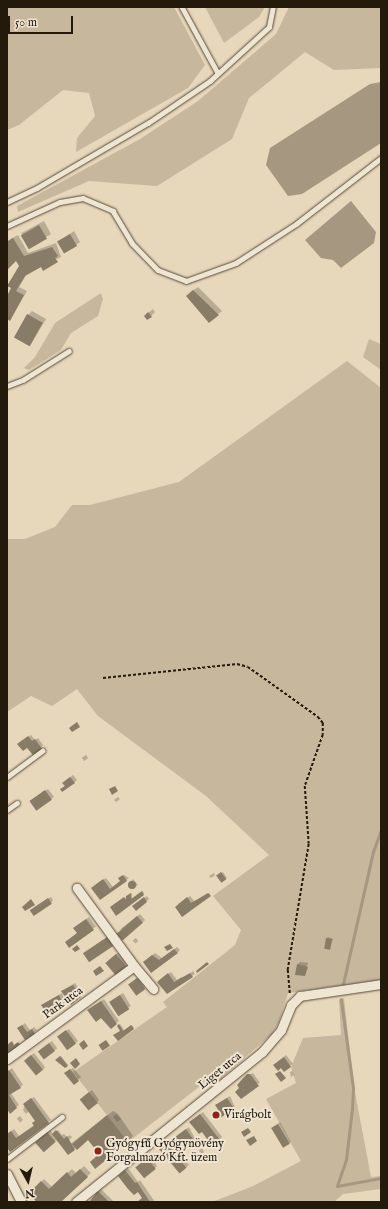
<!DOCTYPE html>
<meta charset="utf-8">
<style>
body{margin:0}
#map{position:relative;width:388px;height:1209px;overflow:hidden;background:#e7d7bb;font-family:"IM FELL English",serif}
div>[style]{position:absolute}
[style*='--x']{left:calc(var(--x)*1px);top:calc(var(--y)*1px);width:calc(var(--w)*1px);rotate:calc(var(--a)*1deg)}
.green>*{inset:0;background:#c6b79d}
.water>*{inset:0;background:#a59780}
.shadow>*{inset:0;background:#0003;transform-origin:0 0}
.stream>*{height:2.5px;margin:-1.25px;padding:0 1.25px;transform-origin:1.25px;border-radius:1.25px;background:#a59780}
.building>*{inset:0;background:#897c67;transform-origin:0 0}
.round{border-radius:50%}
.path>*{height:1.5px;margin-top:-0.75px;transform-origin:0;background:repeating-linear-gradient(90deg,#241a0c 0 3px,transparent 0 5px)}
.roads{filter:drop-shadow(0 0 1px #554938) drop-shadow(0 0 1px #554938)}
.lane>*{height:4.5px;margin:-2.25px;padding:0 2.25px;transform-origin:2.25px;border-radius:2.25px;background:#efe5d3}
.street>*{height:9px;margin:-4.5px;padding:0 4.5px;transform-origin:4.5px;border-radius:4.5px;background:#efe5d3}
.dots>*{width:11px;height:11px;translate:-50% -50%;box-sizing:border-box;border:2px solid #efe5d3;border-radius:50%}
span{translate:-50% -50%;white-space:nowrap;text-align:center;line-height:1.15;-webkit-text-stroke:4px #efe5d3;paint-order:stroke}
.street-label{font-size:12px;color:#241a0c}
.poi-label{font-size:12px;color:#241a0c}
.left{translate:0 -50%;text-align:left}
.frame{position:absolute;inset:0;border:8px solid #241a0c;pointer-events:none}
.north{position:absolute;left:8px;top:1161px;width:40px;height:40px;-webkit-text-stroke:3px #efe5d3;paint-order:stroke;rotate:172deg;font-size:11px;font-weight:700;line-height:16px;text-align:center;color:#241a0c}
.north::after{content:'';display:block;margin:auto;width:14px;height:18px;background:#241a0c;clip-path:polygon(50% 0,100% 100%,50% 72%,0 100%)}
.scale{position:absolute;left:8px;top:16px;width:65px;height:18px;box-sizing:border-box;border:2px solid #241a0c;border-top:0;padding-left:5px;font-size:12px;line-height:14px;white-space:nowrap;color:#241a0c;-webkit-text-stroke:3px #efe5d3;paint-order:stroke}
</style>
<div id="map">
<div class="green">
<div style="clip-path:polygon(7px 7px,174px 7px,205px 65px,188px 88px,76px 152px,77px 138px,95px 116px,89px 93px,63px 90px,19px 125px,7px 130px)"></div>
<div style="clip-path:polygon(205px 7px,265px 7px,259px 17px,224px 43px)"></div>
<div style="clip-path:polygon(289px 7px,381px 7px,381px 68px,334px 70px,305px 52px,249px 98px,232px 139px,157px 186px,89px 181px,18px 212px,17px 206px,140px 139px,198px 101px,276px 34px)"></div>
<div style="clip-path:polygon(101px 293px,103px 299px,98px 316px,71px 333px,61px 350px,29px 370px,24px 368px,35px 357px,55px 323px)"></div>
<div style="clip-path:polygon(369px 339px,381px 344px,381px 370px,363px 357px)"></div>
<div style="clip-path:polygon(347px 361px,381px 388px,381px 980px,288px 993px,279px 1022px,272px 1034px,218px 1081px,213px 1076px,128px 1142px,73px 1072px,167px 1007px,163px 1002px,235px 945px,241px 930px,213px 896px,269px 855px,206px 796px,98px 716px,77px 689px,52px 706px,31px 696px,7px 712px,7px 539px,25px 539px,55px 527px,72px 505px,90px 505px,179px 482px)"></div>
<div style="clip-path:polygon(344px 998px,354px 1087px,371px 1177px,381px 1176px,381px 1189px,343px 1194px,334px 1202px,212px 1202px,251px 1187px,301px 1161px,266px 1099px,296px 1083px,291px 1067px,303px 1038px,341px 1035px,339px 1000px)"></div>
</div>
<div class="water">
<div style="clip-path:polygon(381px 82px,381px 143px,302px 194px,288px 196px,266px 165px,270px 148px,370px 84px)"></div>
<div style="clip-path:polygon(351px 201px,376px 232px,374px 243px,341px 268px,333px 260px,321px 258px,305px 240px)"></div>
</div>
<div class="shadow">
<div style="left:44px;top:221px;width:15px;height:26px;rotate:62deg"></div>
<div style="clip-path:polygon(74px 231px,80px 242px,76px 245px,58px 242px)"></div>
<div style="clip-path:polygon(18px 235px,28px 253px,56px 243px,61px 257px,27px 274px,19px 287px,27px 291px,10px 320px,7px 318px,7px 298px,20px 266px,16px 260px,7px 269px,7px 241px)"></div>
<div style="clip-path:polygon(198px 287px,222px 311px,218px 314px,191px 292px)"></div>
<div style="clip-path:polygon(153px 309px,155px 312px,151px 316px,145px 316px)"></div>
<div style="clip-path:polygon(32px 311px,46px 319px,30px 346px,28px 315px)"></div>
<div style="clip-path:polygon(31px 735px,35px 740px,38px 738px,43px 745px,41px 748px,21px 742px)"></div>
<div style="left:86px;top:755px;width:4px;height:5px;rotate:56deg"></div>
<div style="clip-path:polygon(73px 775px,77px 780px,63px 791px,66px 780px)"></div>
<div style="clip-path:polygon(48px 789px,54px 797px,51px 799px,33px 799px)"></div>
<div style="clip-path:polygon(118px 797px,120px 799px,116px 802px,114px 800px)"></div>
<div style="clip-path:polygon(223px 872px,227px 878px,221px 882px,217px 877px)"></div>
<div style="clip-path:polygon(214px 873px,215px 875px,211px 878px,209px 876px)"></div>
<div style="clip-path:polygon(124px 875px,129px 878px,101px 899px,94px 886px,106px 878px,113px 887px,121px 881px,120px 878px)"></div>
<div style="clip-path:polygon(133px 879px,138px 885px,133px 889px,129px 883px)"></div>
<div style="clip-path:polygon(143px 891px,144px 894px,132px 903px,114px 905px,132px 893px,132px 900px)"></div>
<div style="clip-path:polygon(210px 893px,210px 895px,183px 916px,178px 904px,190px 896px,195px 902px)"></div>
<div style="clip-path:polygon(147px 896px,149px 899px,147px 901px,136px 904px)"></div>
<div style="clip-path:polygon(51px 897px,53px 900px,51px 903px,34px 908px)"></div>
<div style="clip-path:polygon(140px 914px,145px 920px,142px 923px,119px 930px)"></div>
<div style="clip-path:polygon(89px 917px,96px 927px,78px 933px,77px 926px)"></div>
<div style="clip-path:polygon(328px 937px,333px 939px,329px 950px,327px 938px)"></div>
<div style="left:136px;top:938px;width:4px;height:4px;rotate:56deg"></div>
<div style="clip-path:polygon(177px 947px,180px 950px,177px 953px,151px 972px,146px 960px,155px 953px,162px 958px)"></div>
<div style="clip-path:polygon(119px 952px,128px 963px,125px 965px,109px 960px)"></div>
<div style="clip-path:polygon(300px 962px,308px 963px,304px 975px,298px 964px)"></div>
<div style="clip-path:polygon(193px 971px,195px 974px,192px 976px,167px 993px,161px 979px,171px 972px,177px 980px,181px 977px,183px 979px)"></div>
<div style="clip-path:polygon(139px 977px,146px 986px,144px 988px,131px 983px)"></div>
<div style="clip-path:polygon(75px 983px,83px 994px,71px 1004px,65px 989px)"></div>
<div style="clip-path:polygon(62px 993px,66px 1003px,51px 1017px,45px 1003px)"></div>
<div style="clip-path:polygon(123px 993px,131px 1006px,118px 1015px,112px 1000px)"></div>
<div style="clip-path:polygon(104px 999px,119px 1021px,111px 1027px,91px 1008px)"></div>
<div style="clip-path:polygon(25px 1023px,30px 1030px,34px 1027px,37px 1030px,26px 1039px,21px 1026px)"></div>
<div style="clip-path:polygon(120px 1024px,125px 1031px,132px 1025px,134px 1028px,118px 1039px,121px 1031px,118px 1026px)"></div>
<div style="clip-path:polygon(69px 1029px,78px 1041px,68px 1049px,61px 1034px)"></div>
<div style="left:52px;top:1041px;width:9px;height:16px;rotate:54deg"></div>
<div style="clip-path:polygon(34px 1053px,45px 1067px,43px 1070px,27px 1058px)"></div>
<div style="left:286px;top:1055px;width:11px;height:12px;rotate:52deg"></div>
<div style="clip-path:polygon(61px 1056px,68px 1065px,65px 1067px,56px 1060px)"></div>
<div style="clip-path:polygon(12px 1068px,23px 1085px,11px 1093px,19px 1105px,10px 1112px,7px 1108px,7px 1072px)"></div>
<div style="clip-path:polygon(73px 1068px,81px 1077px,74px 1084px,68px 1071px)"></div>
<div style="clip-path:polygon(292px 1071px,294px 1075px,291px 1077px,290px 1072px)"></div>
<div style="clip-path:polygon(253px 1073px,260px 1083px,241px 1088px,242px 1079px)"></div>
<div style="clip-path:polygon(92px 1090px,99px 1100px,97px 1102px,83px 1097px)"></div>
<div style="clip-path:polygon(230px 1096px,237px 1112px,234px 1114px,231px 1109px,213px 1113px,218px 1109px,219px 1103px)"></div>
<div style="clip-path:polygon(34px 1097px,51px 1120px,7px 1147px,7px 1134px,14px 1129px,19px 1136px,34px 1125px,33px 1123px,36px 1120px,29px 1111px,26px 1114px,23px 1110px,26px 1102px)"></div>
<div style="clip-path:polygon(113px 1111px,118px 1114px,133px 1136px,128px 1141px,100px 1154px,88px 1139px,68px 1154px,65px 1148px)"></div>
<div style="clip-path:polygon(203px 1112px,222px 1137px,219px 1140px,193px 1120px)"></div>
<div style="left:20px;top:1116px;width:5px;height:4px;rotate:53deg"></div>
<div style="clip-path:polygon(280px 1122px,291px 1142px,284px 1146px,272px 1128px)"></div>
<div style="clip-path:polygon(189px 1127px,196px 1141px,191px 1145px,178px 1135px)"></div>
<div style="clip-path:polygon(50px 1130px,53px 1134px,58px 1130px,62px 1135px,64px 1134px,67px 1137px,70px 1135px,72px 1137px,63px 1147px,56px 1140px,43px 1151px,38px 1140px)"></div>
<div style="clip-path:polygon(167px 1139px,189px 1165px,180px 1172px,160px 1144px)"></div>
<div style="clip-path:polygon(202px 1148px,204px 1152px,202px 1154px,199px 1151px)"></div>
<div style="clip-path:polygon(150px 1156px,157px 1166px,155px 1168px,139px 1165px)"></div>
<div style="clip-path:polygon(84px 1166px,91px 1173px,60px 1202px,38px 1202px,31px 1192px,44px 1179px,52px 1187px,72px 1169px,76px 1173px)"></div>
<div style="clip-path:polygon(128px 1168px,138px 1182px,140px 1180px,155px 1202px,138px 1202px,143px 1198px,122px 1173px)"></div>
<div style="clip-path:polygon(101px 1189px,114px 1202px,91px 1202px)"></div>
</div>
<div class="stream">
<div style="--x:343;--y:984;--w:135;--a:-77.2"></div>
<div style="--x:373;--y:852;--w:23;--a:-70"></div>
<div style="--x:337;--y:1186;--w:28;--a:-71"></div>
<div style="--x:346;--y:1160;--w:51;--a:-83.3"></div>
<div style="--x:352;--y:1109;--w:21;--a:-87"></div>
<div style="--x:353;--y:1088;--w:89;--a:-97.8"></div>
<div style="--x:337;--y:1186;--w:45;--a:-10.3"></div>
</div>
<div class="building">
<div style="left:39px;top:225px;width:16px;height:21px;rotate:60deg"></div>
<div style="left:70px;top:234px;width:14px;height:15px;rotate:60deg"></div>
<div style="clip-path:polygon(13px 238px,24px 256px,52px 247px,58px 256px,55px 258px,58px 262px,43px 271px,41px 267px,25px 276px,16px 291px,24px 295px,10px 321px,7px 319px,7px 296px,11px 288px,7px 286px,19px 266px,16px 261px,7px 270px,7px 242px)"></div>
<div style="clip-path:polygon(193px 290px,219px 315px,209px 323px,186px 296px)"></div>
<div style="clip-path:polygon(148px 312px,152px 317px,147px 320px,144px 316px)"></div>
<div style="left:27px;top:314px;width:18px;height:27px;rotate:29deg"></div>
<div style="clip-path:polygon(77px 722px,80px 727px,72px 732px,69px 728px)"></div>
<div style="clip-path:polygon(28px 736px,32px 741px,35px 739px,42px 749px,33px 755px,27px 748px,23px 751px,17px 744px)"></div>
<div style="clip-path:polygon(70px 777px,75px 783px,62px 792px,60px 789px,65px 786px,62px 783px)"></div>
<div style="clip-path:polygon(115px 786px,118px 791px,112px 795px,109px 789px)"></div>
<div style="left:45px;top:790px;width:12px;height:19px;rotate:55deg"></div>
<div style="left:221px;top:872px;width:9px;height:6px;rotate:54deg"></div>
<div style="clip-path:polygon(123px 875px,127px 881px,100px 900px,91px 888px,103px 879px,110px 889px,120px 881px,118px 878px)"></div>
<div class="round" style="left:128px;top:881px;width:8px;height:8px"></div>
<div style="clip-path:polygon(142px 891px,144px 895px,116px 916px,110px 907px,124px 897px,126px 900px,126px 896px,131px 893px,131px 899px)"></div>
<div style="clip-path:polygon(208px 893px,211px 896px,182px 917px,175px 907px,187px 897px,191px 903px)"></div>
<div style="clip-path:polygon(144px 897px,147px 902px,136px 911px,132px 906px)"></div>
<div style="left:48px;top:898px;width:7px;height:22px;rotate:56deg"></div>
<div style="clip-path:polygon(31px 899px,35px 905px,25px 911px,22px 907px)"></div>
<div style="left:137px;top:916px;width:9px;height:27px;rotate:49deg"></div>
<div style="clip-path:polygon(86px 919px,94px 930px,69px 948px,65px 942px,77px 933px,73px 928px)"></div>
<div style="left:107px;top:937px;width:11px;height:29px;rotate:56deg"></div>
<div style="left:326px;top:938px;width:6px;height:11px;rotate:9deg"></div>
<div style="clip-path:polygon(170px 944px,173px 948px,167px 951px,164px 947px)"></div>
<div style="clip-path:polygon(77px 945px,80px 949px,75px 952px,72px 949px)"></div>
<div style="clip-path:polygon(174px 949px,178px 953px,151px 973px,143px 962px,152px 955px,159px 960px)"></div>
<div style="left:116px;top:954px;width:16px;height:14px;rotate:50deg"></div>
<div style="clip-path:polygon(207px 962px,209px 964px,197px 973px,196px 971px)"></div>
<div style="clip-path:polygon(297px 964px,308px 967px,305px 976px,295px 975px)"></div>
<div style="clip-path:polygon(100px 966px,104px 971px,96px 976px,93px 971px)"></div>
<div style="clip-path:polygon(168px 973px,174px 982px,190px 973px,193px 977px,167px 994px,157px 982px)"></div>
<div style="left:137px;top:978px;width:14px;height:11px;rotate:54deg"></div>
<div style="clip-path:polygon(73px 985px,81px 997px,71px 1005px,61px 991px)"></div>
<div style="clip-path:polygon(59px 995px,64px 1006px,50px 1018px,41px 1005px)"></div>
<div style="left:120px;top:995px;width:17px;height:13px;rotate:57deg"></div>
<div style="clip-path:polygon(101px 1001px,117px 1024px,111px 1029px,101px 1018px,96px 1022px,87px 1010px)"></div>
<div style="clip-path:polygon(119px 1024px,123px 1031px,131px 1025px,134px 1029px,118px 1041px,113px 1035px,120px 1031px,117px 1026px)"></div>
<div style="clip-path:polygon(22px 1025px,27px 1032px,32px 1029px,35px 1034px,25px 1040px,17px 1028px)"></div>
<div style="left:66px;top:1030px;width:17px;height:11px;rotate:54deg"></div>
<div style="clip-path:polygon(84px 1040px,88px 1046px,83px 1050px,79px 1044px)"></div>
<div style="left:106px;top:1040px;width:7px;height:9px;rotate:56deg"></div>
<div style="clip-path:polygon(12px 1041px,14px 1045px,18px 1042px,20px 1045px,7px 1054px,7px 1045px)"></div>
<div style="left:49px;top:1043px;width:10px;height:14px;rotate:53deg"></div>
<div style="left:31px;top:1055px;width:19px;height:9px;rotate:51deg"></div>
<div style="clip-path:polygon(60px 1056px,68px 1066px,65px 1068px,55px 1060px)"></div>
<div style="clip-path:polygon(284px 1057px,291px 1067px,284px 1072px,281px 1068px,278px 1071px,273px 1065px)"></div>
<div style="clip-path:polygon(76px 1058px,80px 1064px,75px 1069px,70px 1063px)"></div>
<div style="clip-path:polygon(70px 1069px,79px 1081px,74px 1085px,64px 1073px)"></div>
<div style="clip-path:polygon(9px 1070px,21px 1088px,9px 1095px,17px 1108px,10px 1114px,7px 1109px,7px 1072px)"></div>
<div style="clip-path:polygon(280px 1071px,286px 1078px,281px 1082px,275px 1074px)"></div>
<div style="clip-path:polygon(247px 1074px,250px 1074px,259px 1086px,241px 1099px,235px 1092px,239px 1088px,237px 1085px)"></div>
<div style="left:89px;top:1092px;width:14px;height:12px;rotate:51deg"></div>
<div style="clip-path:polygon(31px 1098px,49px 1123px,10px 1152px,7px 1148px,7px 1134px,11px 1131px,16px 1138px,34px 1126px,32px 1123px,35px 1121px,23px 1104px)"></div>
<div style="clip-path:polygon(227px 1098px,237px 1113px,234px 1116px,231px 1111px,217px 1120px,212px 1112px,219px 1111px,215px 1105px)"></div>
<div style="clip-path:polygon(116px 1114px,121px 1119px,117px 1122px,113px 1117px)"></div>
<div style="clip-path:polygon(200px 1114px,220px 1140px,212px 1146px,202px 1132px,199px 1134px,189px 1122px)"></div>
<div style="clip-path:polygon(107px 1115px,128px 1142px,95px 1169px,90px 1162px,99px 1154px,88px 1140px,77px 1150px,72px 1144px)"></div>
<div style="left:278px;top:1124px;width:23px;height:8px;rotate:59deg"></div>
<div style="clip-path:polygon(248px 1128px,251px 1132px,244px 1137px,241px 1132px)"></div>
<div style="clip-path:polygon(186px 1129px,196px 1143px,191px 1147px,187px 1142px,180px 1148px,175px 1137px)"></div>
<div style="clip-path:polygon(56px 1130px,64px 1139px,67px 1136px,75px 1150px,68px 1155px,52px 1134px)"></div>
<div style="left:47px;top:1132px;width:13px;height:16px;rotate:48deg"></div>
<div style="clip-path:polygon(254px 1136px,257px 1141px,250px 1146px,246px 1140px)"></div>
<div style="left:164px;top:1141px;width:35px;height:9px;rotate:50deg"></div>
<div style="left:147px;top:1158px;width:14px;height:15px;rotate:51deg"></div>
<div style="clip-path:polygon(80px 1169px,88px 1177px,61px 1202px,36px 1202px,30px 1192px,41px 1181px,49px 1189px,67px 1172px,71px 1177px)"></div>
<div style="clip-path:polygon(125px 1170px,135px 1183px,137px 1182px,150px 1202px,137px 1202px,142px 1198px,138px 1192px,134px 1195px,128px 1189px,118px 1176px)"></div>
<div style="clip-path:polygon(98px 1191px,109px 1202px,89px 1202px)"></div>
</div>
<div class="path">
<div style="--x:103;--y:678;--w:135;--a:-6"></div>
<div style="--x:237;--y:664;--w:11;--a:15"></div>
<div style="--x:248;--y:667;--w:86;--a:35.5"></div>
<div style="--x:318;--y:717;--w:8;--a:50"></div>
<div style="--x:323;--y:723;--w:12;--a:90"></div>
<div style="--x:323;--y:735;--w:54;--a:109.4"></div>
<div style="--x:305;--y:786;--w:58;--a:86.1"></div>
<div style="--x:309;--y:844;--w:128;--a:99.5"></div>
<div style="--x:288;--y:970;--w:24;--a:85"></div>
</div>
<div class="roads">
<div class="lane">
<div style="--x:182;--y:7;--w:75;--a:61.4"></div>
<div style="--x:7;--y:202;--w:33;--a:-25"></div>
<div style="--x:37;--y:188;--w:129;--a:-30.4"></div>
<div style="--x:148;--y:123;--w:75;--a:-34.1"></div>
<div style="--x:210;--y:81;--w:80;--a:-42.5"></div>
<div style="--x:269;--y:27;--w:20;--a:-79"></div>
<div style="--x:7;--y:226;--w:58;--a:-24.4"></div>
<div style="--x:60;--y:202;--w:23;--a:-10"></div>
<div style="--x:83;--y:198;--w:33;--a:23"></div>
<div style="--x:113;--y:211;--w:37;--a:59"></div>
<div style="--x:132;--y:243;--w:37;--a:46"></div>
<div style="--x:158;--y:270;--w:30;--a:21"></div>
<div style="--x:186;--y:281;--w:53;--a:-19.8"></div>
<div style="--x:236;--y:263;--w:72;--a:-33"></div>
<div style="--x:296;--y:224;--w:108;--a:-37.8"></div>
<div style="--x:7;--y:386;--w:17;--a:-21"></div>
<div style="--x:23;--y:380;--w:54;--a:-32.2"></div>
<div style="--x:7;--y:777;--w:44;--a:-36.6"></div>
<div style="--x:7;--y:810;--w:12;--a:-35"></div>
<div style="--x:7;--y:1159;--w:69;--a:-37.4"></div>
</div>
<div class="street">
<div style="--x:134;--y:966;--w:30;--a:50"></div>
<div style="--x:7;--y:1059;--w:157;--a:-36.2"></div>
<div style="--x:134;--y:966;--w:97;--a:-126.2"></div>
<div style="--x:7;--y:1174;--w:31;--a:63"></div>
<div style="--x:76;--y:1202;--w:239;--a:-38.9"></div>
<div style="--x:262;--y:1052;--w:29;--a:-49"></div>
<div style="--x:281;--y:1030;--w:27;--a:-68"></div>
<div style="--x:291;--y:1005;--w:13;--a:-45"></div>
<div style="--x:300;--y:996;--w:82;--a:-8.4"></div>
</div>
</div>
<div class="dots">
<div style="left:216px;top:1115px;background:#8f2418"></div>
<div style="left:98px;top:1151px;background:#8f2418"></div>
</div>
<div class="street-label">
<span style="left:63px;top:1003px;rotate:-36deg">Park utca</span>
<span style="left:220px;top:1071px;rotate:-39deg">Liget utca</span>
</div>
<div class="poi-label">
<span class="left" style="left:224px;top:1115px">Virágbolt</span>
<span class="left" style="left:106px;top:1151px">Gyógyfű Gyógynövény<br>Forgalmazó Kft. üzem</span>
</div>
<div class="frame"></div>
<div class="north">N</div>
<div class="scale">50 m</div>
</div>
